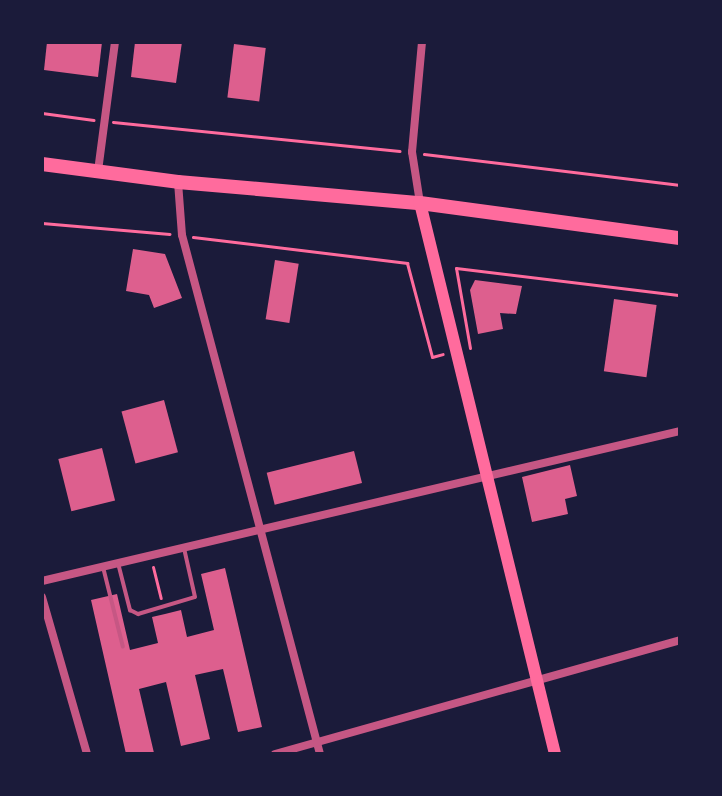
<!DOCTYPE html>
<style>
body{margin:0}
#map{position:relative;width:722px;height:796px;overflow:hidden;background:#1b1b3a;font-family:"PT Sans",sans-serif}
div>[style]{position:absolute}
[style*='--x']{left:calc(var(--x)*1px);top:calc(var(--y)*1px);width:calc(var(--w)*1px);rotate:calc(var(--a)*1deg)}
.building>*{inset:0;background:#dd5f8e;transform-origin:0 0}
.path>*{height:3px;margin:-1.5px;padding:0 1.5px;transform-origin:1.5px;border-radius:1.5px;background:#ff6b9d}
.service>*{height:4px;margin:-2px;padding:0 2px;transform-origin:2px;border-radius:2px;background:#c65784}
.minor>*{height:8px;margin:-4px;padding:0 4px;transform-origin:4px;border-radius:4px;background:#c65784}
.secondary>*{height:12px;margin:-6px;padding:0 6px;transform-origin:6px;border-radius:6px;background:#ff6b9d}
.primary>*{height:14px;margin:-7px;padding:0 7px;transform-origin:7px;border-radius:7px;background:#ff6b9d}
span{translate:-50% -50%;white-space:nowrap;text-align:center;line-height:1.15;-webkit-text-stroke:7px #1b1b3a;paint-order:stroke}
.frame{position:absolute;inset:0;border:44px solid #1b1b3a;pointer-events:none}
</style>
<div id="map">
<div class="building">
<div style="clip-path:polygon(47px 42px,102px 42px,98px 77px,44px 70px)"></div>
<div style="clip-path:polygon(135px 42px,182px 42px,176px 83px,131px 77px)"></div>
<div style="left:234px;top:44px;width:32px;height:54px;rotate:7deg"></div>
<div style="clip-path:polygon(133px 249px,165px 254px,182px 298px,154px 308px,149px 295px,126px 291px)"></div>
<div style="left:275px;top:260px;width:24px;height:60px;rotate:9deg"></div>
<div style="clip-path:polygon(475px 280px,522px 286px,516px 314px,500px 313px,503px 329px,478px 334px,470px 290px)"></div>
<div style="left:614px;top:299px;width:43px;height:73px;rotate:8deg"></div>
<div style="left:164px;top:400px;width:54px;height:44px;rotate:75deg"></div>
<div style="left:102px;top:448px;width:54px;height:45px;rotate:76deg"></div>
<div style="left:354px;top:451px;width:33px;height:90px;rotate:76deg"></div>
<div style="clip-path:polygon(570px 465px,577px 496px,565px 499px,568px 514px,532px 522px,522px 477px)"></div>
<div style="clip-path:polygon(225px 568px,262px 727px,238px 732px,223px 669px,195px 675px,210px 739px,181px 746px,166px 682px,139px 689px,154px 753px,126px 754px,91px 600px,117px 594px,130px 650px,158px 643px,152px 617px,165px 614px,181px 610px,187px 637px,214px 630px,201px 574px)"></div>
</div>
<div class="path">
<div style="--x:42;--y:113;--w:52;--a:7.7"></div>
<div style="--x:113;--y:122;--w:288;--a:5.8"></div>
<div style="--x:424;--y:154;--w:258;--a:6.9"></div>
<div style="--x:42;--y:223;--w:128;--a:4.9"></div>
<div style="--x:193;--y:237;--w:216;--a:6.9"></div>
<div style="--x:407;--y:263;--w:97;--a:75.1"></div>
<div style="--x:432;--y:357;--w:11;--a:-15"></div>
<div style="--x:470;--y:348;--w:81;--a:-99.9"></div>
<div style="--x:456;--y:268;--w:226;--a:6.9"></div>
<div style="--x:153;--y:567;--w:32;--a:76"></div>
</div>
<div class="service">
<div style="--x:118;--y:563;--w:49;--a:75.7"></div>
<div style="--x:130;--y:610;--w:9;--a:27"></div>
<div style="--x:138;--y:614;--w:59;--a:-16.6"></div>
<div style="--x:195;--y:597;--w:50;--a:-102.7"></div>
<div style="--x:103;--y:567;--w:82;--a:76"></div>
</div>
<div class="minor">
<div style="--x:98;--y:171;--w:130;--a:-82.5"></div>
<div style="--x:178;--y:182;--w:53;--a:85.7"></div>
<div style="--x:182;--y:235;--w:537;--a:75.11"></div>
<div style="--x:420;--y:203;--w:52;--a:-98.9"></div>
<div style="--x:412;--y:152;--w:110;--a:-84.8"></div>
<div style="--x:42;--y:581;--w:655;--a:-13.23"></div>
<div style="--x:42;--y:597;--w:163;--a:74"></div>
<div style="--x:275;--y:754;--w:421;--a:-15.7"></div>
</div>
<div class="secondary">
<div style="--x:420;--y:203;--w:567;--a:76.23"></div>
</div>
<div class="primary">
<div style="--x:42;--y:164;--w:137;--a:7.5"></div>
<div style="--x:178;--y:182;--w:243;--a:5"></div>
<div style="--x:420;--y:203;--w:262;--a:7.7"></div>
</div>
<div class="frame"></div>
</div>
